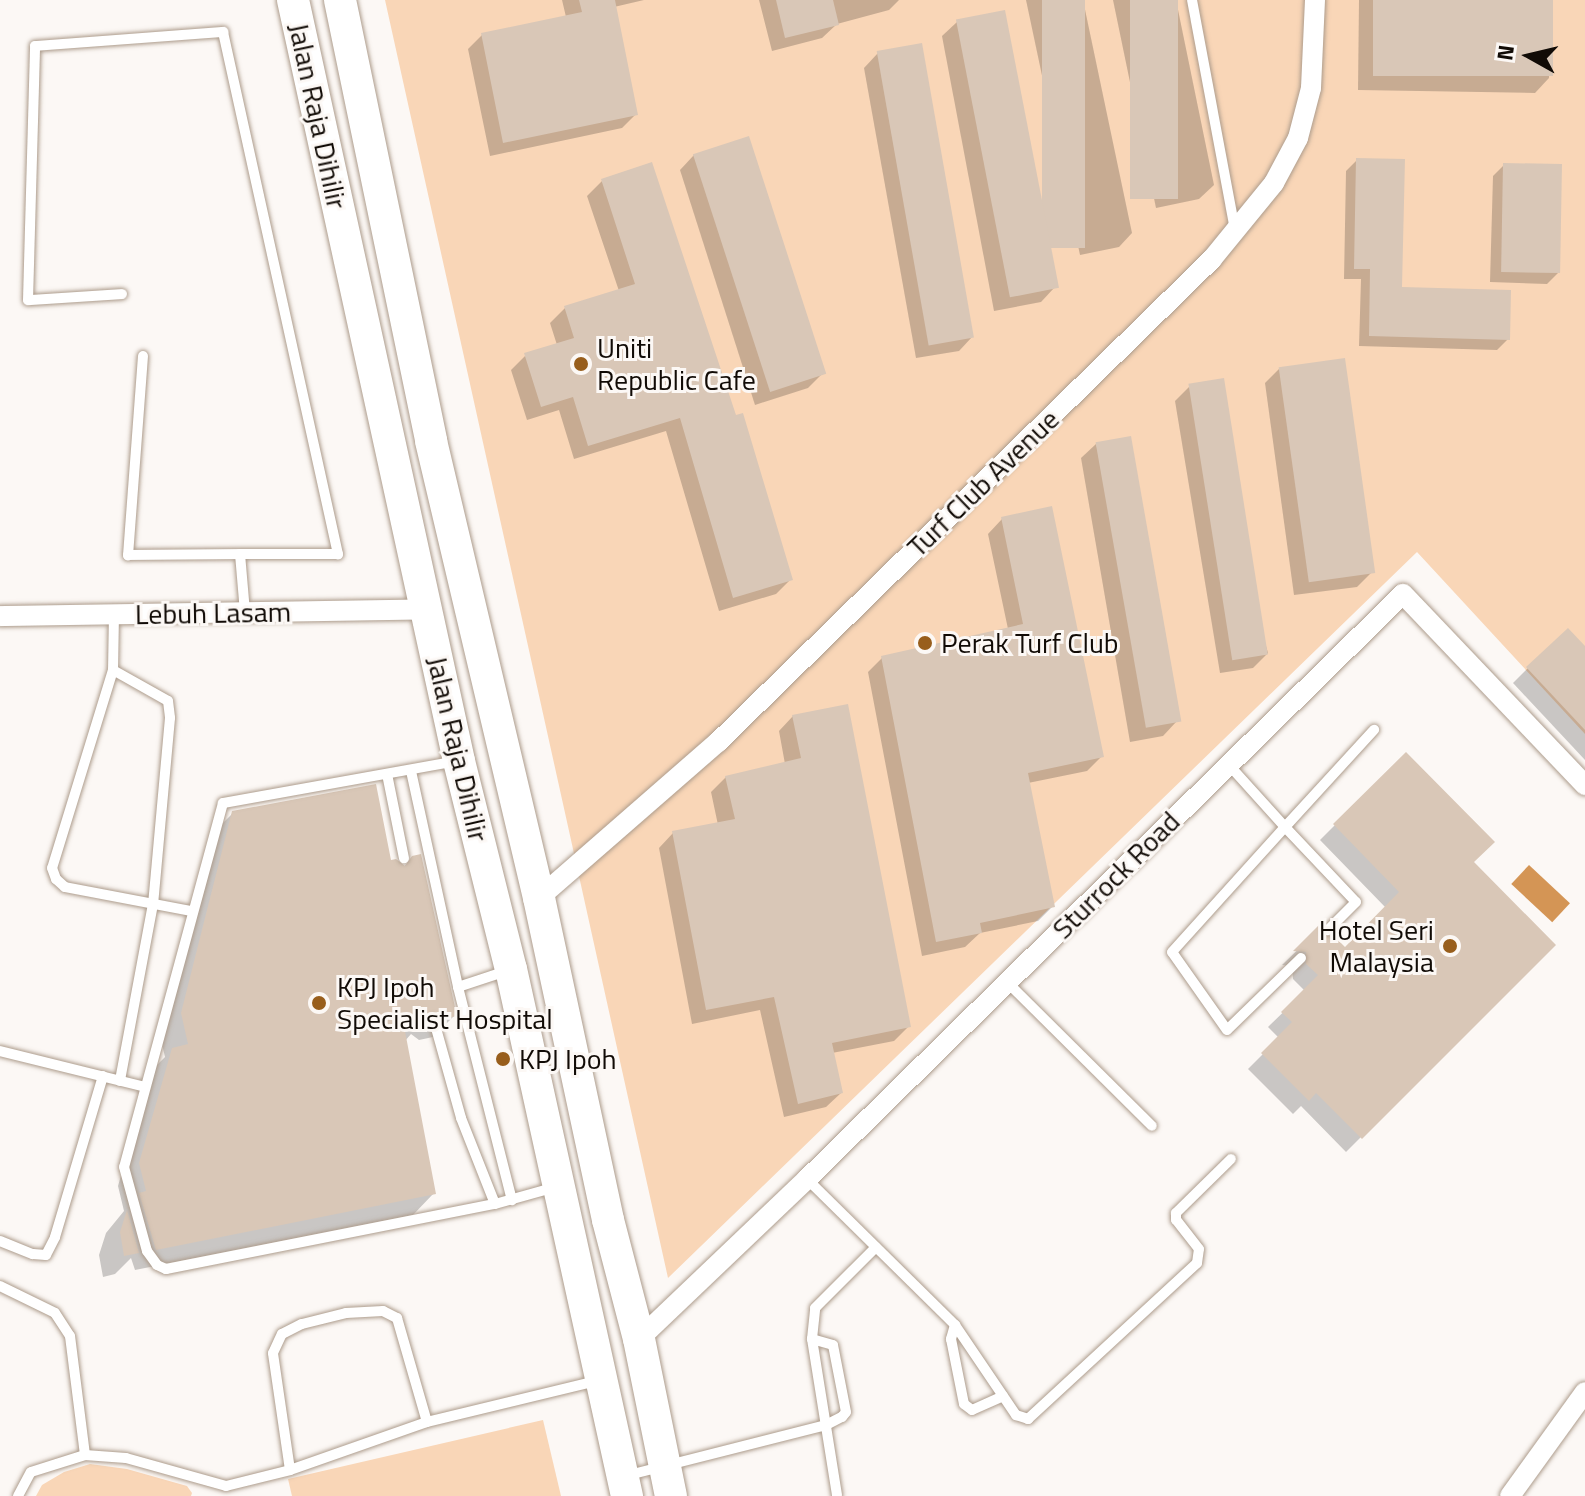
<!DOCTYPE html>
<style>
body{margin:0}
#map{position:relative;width:1585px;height:1496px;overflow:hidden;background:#fcf8f5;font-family:"Titillium Web",sans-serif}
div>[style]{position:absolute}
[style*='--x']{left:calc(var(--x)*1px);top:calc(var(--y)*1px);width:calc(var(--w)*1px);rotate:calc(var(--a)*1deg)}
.green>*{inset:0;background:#f9d6b7}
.water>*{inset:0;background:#d49555;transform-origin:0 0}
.shadow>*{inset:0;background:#0003}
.building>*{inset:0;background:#d9c7b7;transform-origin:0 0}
.roads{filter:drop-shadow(0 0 2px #ad9c8c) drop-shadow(0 0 2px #ad9c8c)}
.service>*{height:10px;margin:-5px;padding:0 5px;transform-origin:5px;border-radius:5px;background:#fff}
.minor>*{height:20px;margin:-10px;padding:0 10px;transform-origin:10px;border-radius:10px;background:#fff}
.primary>*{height:32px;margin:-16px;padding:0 16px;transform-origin:16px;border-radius:16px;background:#fff}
.dots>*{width:22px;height:22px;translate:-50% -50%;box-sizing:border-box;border:4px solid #fcf8f5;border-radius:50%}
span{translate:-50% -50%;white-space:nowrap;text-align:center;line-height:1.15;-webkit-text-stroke:6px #fcf8f5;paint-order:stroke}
.street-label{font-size:28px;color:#110b06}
.poi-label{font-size:28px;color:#110b06}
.left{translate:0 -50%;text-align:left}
.right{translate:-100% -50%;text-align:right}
.north{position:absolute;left:1489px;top:16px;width:80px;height:80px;-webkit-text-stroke:6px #fcf8f5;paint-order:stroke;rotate:278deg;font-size:22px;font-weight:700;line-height:32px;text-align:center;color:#110b06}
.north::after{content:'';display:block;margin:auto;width:28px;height:36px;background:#110b06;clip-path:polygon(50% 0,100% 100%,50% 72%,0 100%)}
</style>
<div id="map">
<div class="green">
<div style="clip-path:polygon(385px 0,1585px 0,1585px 734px,1417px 552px,668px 1278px)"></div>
<div style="clip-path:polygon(543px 1420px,561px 1496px,292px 1496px,288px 1479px)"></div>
<div style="clip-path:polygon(90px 1464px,127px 1469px,187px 1486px,192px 1493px,191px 1496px,36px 1496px,42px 1485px,64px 1472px)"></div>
</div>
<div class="water">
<div style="left:1529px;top:865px;width:56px;height:26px;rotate:43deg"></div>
</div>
<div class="shadow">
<div style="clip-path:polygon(562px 0,644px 0,614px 7px,636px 114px,622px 128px,490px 156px,468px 49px,482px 35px,566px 17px)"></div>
<div style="clip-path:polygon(759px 0,899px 0,889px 10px,837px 24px,822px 38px,772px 51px)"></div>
<div style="clip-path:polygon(1026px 0,1083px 0,1132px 233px,1119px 247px,1080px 255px)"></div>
<div style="clip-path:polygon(1113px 0,1176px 0,1214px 185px,1199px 199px,1156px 208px)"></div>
<div style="clip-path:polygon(1359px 0,1551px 0,1549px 78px,1535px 93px,1358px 90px)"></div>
<div style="clip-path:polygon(957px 22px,1055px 287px,1041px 302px,994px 311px,942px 36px)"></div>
<div style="clip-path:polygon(878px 53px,973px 336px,959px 351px,916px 358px,864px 68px)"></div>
<div style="clip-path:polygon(694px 155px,823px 373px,808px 388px,755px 405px,680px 170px)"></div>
<div style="clip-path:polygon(1357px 160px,1400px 289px,1508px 339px,1497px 350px,1359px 346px,1361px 279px,1344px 279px,1346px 171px)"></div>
<div style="clip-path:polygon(1504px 165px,1558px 273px,1547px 284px,1490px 282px,1493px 176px)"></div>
<div style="clip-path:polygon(602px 181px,790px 580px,776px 594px,719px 611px,666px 431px,574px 459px,559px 410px,527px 420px,511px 370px,526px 355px,557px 345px,550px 323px,565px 308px,619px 291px,587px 196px)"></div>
<div style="clip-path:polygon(1280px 368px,1372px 572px,1357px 587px,1294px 595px,1265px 383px)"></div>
<div style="clip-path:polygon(1190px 386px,1268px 653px,1253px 668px,1220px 673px,1175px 401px)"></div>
<div style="clip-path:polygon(1096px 444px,1177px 721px,1163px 736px,1130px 742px,1081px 458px)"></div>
<div style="clip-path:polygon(1002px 519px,1101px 757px,1087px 771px,1028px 783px,1053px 906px,1038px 921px,980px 933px,965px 947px,922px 956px,868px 672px,882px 658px,1008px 629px,988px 534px)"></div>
<div style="clip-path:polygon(1585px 649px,1585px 760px,1513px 683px,1528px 668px)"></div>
<div style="clip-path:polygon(793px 716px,908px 1027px,894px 1041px,832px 1053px,841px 1093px,826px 1107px,784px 1117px,760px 1010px,692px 1024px,659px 848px,673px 833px,718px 825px,711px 792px,726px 777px,785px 764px,779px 731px)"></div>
<div style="clip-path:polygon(1406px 754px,1471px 862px,1553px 945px,1346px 1152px,1301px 1106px,1293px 1114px,1248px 1069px,1279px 1038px,1268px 1027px,1305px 991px,1293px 979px,1292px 966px,1282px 965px,1320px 928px,1320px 937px,1345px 949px,1386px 908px,1320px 840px)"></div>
<div style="clip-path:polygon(233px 813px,403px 867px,413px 858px,455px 1015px,433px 1037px,419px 1040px,411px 1034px,405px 1041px,434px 1193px,413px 1215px,135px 1270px,131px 1258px,115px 1274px,103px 1277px,99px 1255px,106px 1233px,124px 1211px,118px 1186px,151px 1071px,165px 1057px,160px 1036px,211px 835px)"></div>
</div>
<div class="building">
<div style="clip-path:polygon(579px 0,615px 0,638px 115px,503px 143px,481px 33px,582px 12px)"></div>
<div style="clip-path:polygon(776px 0,833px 0,839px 25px,785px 38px)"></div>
<div style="left:1042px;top:0;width:43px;height:248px"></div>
<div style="left:1130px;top:0;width:48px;height:199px"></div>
<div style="left:1373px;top:0;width:180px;height:76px"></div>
<div style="left:1005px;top:10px;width:283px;height:50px;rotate:79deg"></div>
<div style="left:922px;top:43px;width:299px;height:46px;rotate:80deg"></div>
<div style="left:749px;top:136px;width:250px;height:59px;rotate:72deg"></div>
<div style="clip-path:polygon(1356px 158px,1405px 159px,1402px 287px,1511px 290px,1510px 340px,1369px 336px,1370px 269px,1354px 269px)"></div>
<div style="clip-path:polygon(652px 162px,736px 415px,743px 413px,793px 580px,733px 598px,680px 418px,588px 446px,573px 397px,541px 407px,524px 353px,574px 338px,564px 306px,635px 284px,601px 179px)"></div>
<div style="left:1503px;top:163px;width:59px;height:109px;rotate:1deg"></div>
<div style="left:1345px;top:358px;width:217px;height:67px;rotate:82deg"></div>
<div style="left:1224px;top:378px;width:280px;height:36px;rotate:81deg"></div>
<div style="left:1131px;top:436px;width:290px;height:36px;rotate:80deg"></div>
<div style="clip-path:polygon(1052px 506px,1104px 757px,1028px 773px,1055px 907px,980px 923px,982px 933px,936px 942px,881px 656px,1023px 624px,1001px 517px)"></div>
<div style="clip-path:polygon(1568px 628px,1585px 646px,1585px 730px,1526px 667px)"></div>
<div style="clip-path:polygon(848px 704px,911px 1027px,832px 1043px,843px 1093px,798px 1104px,774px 997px,706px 1010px,672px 831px,735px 819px,725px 776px,801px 758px,792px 715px)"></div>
<div style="clip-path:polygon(1406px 752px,1495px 842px,1474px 862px,1556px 945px,1362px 1139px,1316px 1093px,1309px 1101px,1261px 1053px,1292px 1022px,1281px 1012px,1318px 975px,1306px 964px,1306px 952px,1293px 951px,1321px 923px,1322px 935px,1334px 936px,1345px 947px,1399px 892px,1333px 824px)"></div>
<div style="clip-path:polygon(376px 784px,391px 860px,396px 859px,405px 866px,412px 856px,421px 854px,457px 1016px,442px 1019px,433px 1013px,426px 1022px,404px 1026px,436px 1194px,156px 1250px,139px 1193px,146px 1191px,139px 1163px,172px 1048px,188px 1044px,181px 1013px,232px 811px)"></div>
<div style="clip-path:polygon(127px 1210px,139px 1253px,124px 1256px,120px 1232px)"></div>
</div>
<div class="roads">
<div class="service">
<div style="--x:1192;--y:0;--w:233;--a:79.4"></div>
<div style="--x:122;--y:294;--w:94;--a:176.3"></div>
<div style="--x:28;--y:300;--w:254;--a:-88.4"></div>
<div style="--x:35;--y:46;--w:189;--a:-4.3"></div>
<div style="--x:223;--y:32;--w:535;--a:77.58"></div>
<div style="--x:338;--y:554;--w:98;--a:180"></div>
<div style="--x:240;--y:554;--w:58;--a:85.1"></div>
<div style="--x:143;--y:356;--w:200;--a:94.3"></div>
<div style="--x:128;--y:555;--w:112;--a:-0.5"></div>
<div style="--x:114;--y:614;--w:56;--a:91"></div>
<div style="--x:113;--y:670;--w:207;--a:107.1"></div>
<div style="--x:52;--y:868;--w:12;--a:70"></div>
<div style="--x:56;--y:879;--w:12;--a:42"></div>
<div style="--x:65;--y:887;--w:128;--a:10.8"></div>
<div style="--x:113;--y:670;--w:63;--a:29.4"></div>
<div style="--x:168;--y:701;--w:17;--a:83"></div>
<div style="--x:170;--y:718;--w:187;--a:95.2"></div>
<div style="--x:153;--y:904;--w:180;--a:100.6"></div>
<div style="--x:457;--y:761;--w:238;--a:169.8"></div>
<div style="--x:223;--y:803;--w:377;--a:105.2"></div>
<div style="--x:124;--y:1167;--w:87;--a:74.7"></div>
<div style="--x:147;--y:1251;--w:17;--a:54"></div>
<div style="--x:157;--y:1265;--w:10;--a:24"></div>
<div style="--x:166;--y:1269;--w:335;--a:-11.2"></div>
<div style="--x:495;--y:1204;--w:63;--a:-15.6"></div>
<div style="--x:1229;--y:765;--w:84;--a:47.9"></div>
<div style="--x:1285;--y:827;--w:132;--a:-47.5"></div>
<div style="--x:411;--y:771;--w:221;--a:77.7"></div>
<div style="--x:458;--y:987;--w:220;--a:75.8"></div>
<div style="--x:387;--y:774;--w:86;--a:78.6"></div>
<div style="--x:1301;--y:958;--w:103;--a:135.8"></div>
<div style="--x:1227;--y:1030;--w:95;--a:-125.2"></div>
<div style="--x:1172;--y:952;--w:169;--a:-47.9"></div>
<div style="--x:1285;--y:827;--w:103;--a:46.6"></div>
<div style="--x:1356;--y:902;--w:40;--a:135"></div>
<div style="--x:1007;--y:982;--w:204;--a:44.8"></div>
<div style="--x:458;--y:987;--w:51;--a:-18.4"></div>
<div style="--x:434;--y:1021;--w:101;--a:74.4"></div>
<div style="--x:461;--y:1118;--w:92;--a:68.4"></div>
<div style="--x:0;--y:1051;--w:149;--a:13.9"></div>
<div style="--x:807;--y:1179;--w:208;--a:44.6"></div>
<div style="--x:955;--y:1325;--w:109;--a:55.9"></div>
<div style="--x:1016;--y:1415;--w:13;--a:18"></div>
<div style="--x:1028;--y:1419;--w:230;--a:-42.7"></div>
<div style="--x:1197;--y:1263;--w:14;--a:-82"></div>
<div style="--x:1199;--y:1249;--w:37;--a:-128"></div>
<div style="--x:1176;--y:1220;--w:7;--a:-90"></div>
<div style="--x:1176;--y:1213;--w:77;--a:-44.5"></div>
<div style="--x:0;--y:1241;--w:35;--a:22"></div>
<div style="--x:33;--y:1254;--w:13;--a:4"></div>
<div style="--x:46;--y:1255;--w:20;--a:-63"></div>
<div style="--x:55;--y:1237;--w:168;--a:-73.4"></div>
<div style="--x:0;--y:1286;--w:61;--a:26.1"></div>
<div style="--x:55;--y:1313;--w:27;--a:57"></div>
<div style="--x:70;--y:1336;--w:120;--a:82.8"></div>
<div style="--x:955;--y:1325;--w:15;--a:106"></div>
<div style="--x:951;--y:1339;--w:66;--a:78.7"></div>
<div style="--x:964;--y:1404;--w:10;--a:37"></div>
<div style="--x:972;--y:1410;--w:34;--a:-24"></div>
<div style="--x:290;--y:1470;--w:118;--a:-98.3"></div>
<div style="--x:273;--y:1353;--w:21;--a:-65"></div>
<div style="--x:282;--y:1334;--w:22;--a:-27"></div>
<div style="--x:302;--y:1324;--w:45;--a:-14"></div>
<div style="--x:346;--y:1313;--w:37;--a:-3"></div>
<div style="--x:383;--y:1311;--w:16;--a:27"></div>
<div style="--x:397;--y:1318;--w:108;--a:73.9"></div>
<div style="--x:625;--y:1476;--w:207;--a:-14.2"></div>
<div style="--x:826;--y:1425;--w:18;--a:-27"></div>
<div style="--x:842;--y:1417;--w:6;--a:-51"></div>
<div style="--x:846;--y:1412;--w:68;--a:-101"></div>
<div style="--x:833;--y:1345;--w:22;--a:-164"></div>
<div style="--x:837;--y:1495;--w:158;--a:-99.1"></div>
<div style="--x:812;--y:1339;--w:31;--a:-84"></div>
<div style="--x:815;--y:1308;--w:86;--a:-45"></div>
<div style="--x:18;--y:1496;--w:27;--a:-62"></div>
<div style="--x:31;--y:1472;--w:57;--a:-17.5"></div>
<div style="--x:85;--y:1455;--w:41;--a:4.2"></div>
<div style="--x:126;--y:1458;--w:104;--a:15.6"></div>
<div style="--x:226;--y:1486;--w:66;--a:-14"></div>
<div style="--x:290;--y:1470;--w:145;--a:-19.3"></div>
<div style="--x:427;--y:1422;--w:174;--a:-13.6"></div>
</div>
<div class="minor">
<div style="--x:0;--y:616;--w:426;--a:-0.9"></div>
<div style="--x:539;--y:898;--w:237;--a:-41.1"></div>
<div style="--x:718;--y:742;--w:691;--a:-44.35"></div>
<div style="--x:1212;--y:259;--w:98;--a:-50.8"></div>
<div style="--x:1274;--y:183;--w:51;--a:-61.9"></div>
<div style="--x:1298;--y:138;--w:52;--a:-75.4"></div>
<div style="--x:1311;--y:88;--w:88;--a:-87.4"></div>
<div style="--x:639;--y:1339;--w:232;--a:-43.6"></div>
<div style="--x:807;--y:1179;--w:835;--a:-44.47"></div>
<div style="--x:1403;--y:594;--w:264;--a:46.4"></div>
<div style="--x:1510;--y:1496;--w:128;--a:-54.2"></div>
</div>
<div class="primary">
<div style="--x:293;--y:0;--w:779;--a:77.69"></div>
<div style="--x:459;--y:761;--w:214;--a:76"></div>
<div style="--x:511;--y:969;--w:540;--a:77.59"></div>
<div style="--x:340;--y:0;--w:450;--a:78.3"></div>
<div style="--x:431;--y:441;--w:470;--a:76.7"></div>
<div style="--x:539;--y:898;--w:329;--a:77.9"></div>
<div style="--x:608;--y:1220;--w:123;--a:75.4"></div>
<div style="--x:639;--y:1339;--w:160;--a:78.5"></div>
</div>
</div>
<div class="dots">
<div style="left:581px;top:364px;background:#985e1c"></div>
<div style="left:925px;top:643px;background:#985e1c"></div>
<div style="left:1450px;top:946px;background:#985e1c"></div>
<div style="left:319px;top:1003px;background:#985e1c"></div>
<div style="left:503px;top:1059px;background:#985e1c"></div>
</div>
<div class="street-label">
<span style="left:318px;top:116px;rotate:78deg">Jalan Raja Dihilir</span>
<span style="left:983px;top:483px;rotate:-44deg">Turf Club Avenue</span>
<span style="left:213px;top:613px;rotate:-1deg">Lebuh Lasam</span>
<span style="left:458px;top:749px;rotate:77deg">Jalan Raja Dihilir</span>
<span style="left:1116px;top:875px;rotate:-45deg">Sturrock Road</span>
</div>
<div class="poi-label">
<span class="left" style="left:597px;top:364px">Uniti<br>Republic Cafe</span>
<span class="left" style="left:941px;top:643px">Perak Turf Club</span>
<span class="right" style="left:1434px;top:946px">Hotel Seri<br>Malaysia</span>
<span class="left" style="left:337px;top:1003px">KPJ Ipoh<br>Specialist Hospital</span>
<span class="left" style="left:519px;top:1059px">KPJ Ipoh</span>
</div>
<div class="north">N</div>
</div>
